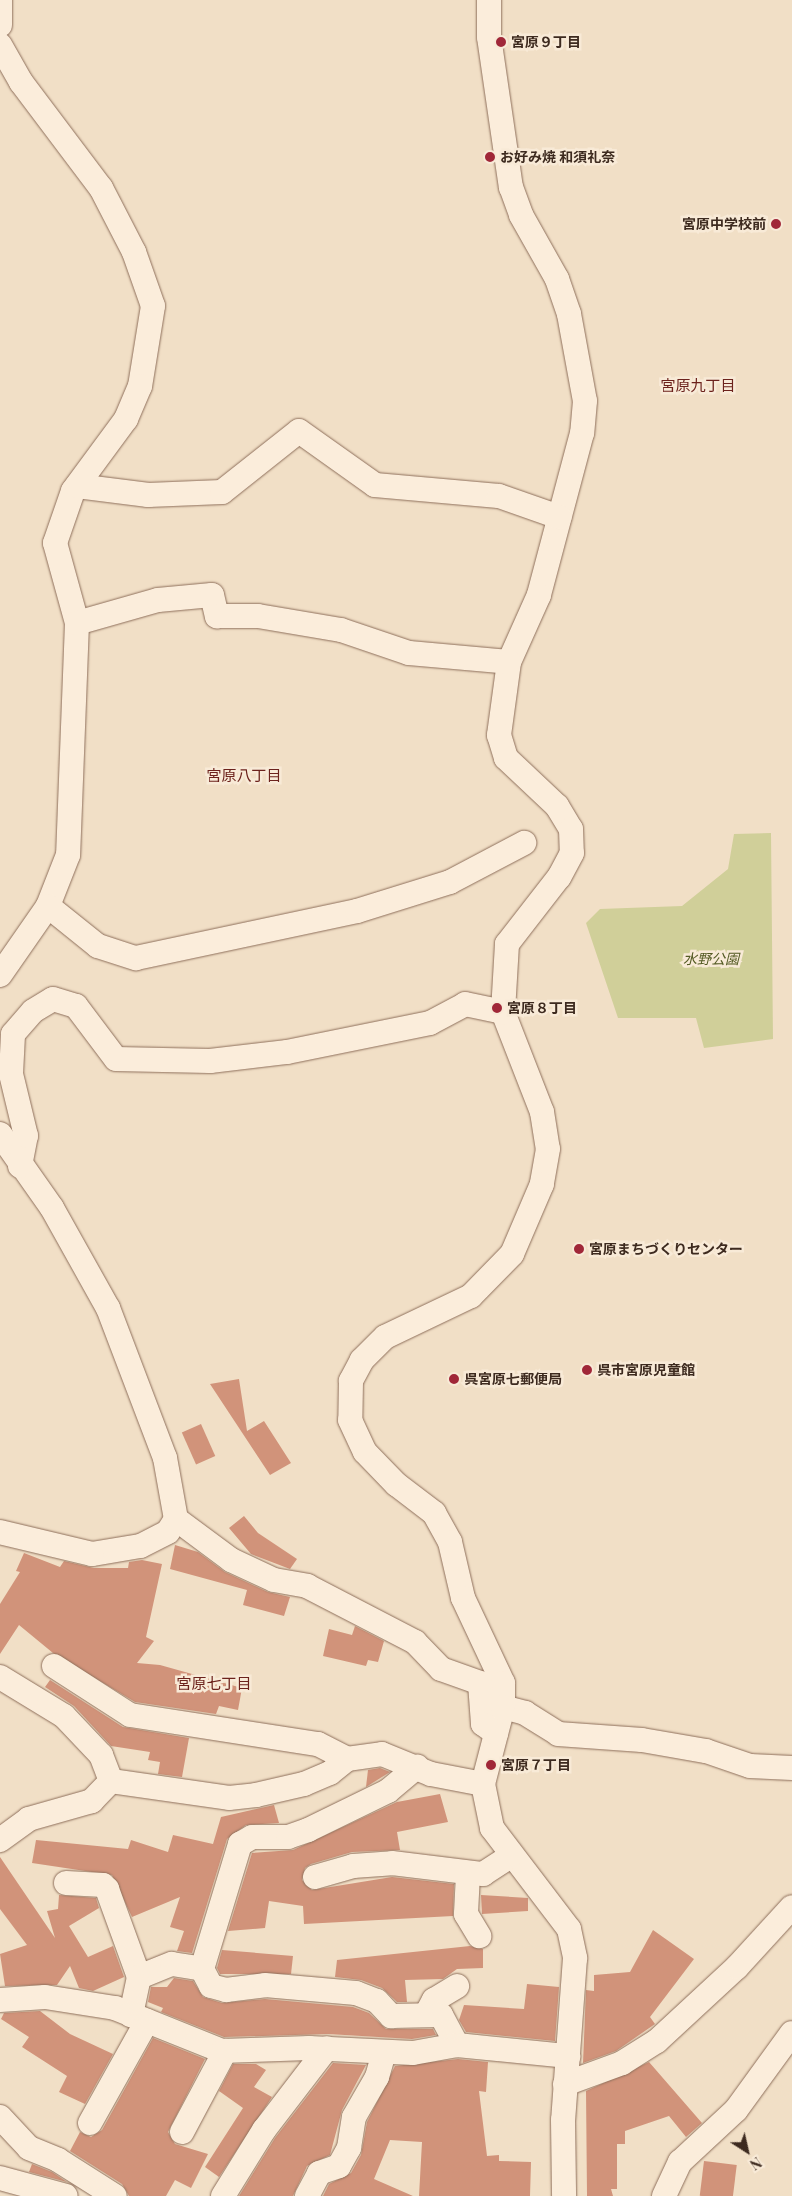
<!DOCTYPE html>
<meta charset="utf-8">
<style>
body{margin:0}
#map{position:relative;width:792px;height:2196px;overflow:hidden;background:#f1dfc6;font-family:"Playfair Display","Noto Sans JP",serif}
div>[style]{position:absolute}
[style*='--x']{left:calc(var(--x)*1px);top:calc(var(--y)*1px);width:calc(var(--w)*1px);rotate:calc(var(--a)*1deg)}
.green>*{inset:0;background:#d0cf99}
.building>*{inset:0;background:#d1937a;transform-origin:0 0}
.roads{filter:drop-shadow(0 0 1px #8e6f5b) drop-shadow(0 0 1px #8e6f5b)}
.minor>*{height:24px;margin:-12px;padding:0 12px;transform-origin:12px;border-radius:12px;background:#fbeddb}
.dots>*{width:14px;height:14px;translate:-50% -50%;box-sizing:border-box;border:2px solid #f8ead7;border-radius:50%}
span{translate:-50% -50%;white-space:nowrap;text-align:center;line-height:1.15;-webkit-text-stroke:5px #f8ead7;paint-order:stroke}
.poi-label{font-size:14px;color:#3d2a1f;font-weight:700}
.left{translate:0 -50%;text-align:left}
.right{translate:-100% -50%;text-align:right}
.park-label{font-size:14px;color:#545b24;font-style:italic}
.neighbourhood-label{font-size:15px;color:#6c221c}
.north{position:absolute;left:722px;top:2126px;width:50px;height:50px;-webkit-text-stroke:4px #f8ead7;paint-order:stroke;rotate:145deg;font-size:14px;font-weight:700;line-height:20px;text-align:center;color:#3d2a1f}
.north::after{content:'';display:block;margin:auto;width:18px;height:22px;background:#3d2a1f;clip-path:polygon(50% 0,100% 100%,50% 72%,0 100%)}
</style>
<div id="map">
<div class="green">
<div style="clip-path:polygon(771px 833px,773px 1039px,704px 1048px,696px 1018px,618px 1018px,586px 923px,600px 909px,682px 906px,728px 869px,734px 834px)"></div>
</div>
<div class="building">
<div style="clip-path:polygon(239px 1379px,247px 1431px,264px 1421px,291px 1463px,270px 1475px,210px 1384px)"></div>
<div style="left:201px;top:1424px;width:35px;height:21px;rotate:66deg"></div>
<div style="clip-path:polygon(244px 1516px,258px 1533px,297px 1559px,290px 1569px,251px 1554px,229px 1528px)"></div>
<div style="clip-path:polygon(175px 1545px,198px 1552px,225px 1572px,268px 1592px,290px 1597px,284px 1616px,243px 1605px,247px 1590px,170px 1569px)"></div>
<div style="clip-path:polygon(24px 1553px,60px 1567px,64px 1561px,94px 1568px,128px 1568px,129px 1562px,142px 1560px,162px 1564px,146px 1637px,154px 1641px,137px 1663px,160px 1665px,242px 1688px,238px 1710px,219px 1706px,216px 1714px,135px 1702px,53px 1653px,19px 1625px,0 1654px,0 1604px,20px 1572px,16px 1571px)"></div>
<div style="clip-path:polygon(355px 1626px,384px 1641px,378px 1662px,368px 1660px,366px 1666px,323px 1656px,329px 1629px,352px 1635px)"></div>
<div style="clip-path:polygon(50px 1680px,123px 1727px,189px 1738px,182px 1777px,158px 1774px,160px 1762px,148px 1760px,150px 1752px,111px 1746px,74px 1706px,45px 1687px)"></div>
<div style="clip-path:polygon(380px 1768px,390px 1772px,366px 1787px,368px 1770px)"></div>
<div style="clip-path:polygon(440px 1794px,448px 1822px,397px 1832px,400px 1850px,352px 1852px,311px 1864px,305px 1868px,302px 1880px,312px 1890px,392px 1877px,454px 1884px,453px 1916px,304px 1924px,303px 1906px,269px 1901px,265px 1928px,228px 1931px,252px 1853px,293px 1850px,397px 1802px)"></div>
<div style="clip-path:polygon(274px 1805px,279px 1823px,246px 1825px,227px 1839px,192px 1953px,177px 1951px,184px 1931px,170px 1927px,180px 1897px,132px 1917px,112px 1875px,32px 1863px,36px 1840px,128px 1849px,131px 1840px,168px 1852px,173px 1835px,213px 1844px,221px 1817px)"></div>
<div style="clip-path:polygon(0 1857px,55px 1938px,47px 1911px,58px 1909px,59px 1895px,96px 1898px,99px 1908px,69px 1926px,88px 1957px,113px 1946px,124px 1977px,93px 1991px,79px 1988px,70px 1966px,57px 1985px,5px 1986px,0 1954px,27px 1945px,0 1909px)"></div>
<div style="clip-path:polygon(481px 1895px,528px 1898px,528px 1911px,482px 1914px)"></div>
<div style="clip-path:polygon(653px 1930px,694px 1959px,650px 2017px,655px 2024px,616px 2051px,583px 2063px,586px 1990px,594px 1991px,594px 1975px,630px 1972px)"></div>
<div style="clip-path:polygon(470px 1946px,483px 1949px,483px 1968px,457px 1969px,443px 1979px,405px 1980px,407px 2002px,397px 2002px,382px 1988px,361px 1980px,335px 1977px,337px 1960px)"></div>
<div style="clip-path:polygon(222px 1950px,293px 1956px,291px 1974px,220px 1974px,217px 1968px)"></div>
<div style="clip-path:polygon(174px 1978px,193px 1981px,203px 1997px,222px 2003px,265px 1999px,353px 2007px,369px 2013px,386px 2029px,433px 2029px,436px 2035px,412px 2039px,328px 2034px,224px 2037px,161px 2012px,163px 2008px,148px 2002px,151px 1987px,167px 1987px)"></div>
<div style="clip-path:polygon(527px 1984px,559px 1987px,555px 2041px,466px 2032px,459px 2020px,464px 2005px,524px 2009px)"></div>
<div style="clip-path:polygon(40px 2011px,70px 2034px,113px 2054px,85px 2104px,59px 2092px,67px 2076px,22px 2047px,29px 2037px,1px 2019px,4px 2013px)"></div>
<div style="clip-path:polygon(153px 2038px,205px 2059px,168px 2132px,175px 2144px,208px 2154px,191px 2188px,175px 2180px,166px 2196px,129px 2196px,122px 2184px,70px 2151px,80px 2132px,91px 2137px,102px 2130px)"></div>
<div style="clip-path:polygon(458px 2059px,488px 2062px,486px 2092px,479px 2091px,487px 2156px,499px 2155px,499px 2161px,531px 2162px,530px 2196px,419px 2196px,422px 2142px,390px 2140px,374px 2179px,413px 2196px,323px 2196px,329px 2184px,351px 2173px,361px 2155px,367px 2122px,395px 2066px)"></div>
<div style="clip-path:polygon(649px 2062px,702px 2123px,686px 2137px,669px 2116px,625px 2131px,625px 2144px,617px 2144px,617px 2189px,611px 2189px,613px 2196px,587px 2196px,586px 2091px)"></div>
<div style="clip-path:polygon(333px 2063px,366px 2065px,342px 2110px,330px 2155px,307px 2166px,293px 2196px,239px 2196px,275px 2138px)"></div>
<div style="clip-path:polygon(233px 2064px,256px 2064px,266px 2070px,254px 2087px,272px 2097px,219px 2177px,205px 2167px,243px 2108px,219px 2091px)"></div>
<div style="left:704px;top:2161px;width:33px;height:35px;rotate:7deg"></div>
<div style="clip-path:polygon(32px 2164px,52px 2172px,67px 2182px,29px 2172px)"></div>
</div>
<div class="roads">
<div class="minor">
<div style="--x:489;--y:0;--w:37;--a:90"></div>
<div style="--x:489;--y:37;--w:152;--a:81.7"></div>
<div style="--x:511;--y:187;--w:30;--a:70"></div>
<div style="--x:521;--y:215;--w:73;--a:60.6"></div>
<div style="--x:557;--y:279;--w:37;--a:71"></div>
<div style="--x:569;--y:314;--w:88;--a:79.6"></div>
<div style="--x:585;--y:401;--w:32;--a:95"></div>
<div style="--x:582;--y:433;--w:168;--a:104.9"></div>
<div style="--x:539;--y:595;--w:73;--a:114.1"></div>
<div style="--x:509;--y:662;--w:74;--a:97.8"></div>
<div style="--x:499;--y:735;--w:24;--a:73"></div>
<div style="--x:506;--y:758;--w:70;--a:43.3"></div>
<div style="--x:557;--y:806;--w:27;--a:59"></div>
<div style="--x:571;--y:829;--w:24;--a:88"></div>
<div style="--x:572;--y:853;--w:27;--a:118"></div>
<div style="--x:559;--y:877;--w:85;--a:127.8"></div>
<div style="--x:507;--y:944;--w:68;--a:93.4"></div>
<div style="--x:503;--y:1012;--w:107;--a:68.7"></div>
<div style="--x:542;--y:1112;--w:37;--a:81"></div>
<div style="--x:548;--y:1149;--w:36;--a:100"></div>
<div style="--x:542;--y:1184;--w:76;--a:113.2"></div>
<div style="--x:512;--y:1254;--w:59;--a:134.3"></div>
<div style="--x:471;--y:1296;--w:95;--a:154.5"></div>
<div style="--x:385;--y:1337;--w:33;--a:135"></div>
<div style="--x:362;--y:1360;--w:24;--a:118"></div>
<div style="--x:351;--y:1381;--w:39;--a:91"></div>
<div style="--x:350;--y:1420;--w:35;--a:65"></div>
<div style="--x:365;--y:1452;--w:45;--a:45.9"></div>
<div style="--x:396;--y:1484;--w:48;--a:37.3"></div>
<div style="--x:434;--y:1513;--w:33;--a:61"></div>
<div style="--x:450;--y:1542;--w:57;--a:76.9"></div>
<div style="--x:463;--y:1598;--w:94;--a:64.8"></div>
<div style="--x:503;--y:1683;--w:24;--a:90"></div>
<div style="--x:503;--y:1707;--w:80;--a:104.6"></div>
<div style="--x:483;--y:1784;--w:45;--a:78.4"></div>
<div style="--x:492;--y:1828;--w:127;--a:52.7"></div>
<div style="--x:569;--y:1929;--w:30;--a:78"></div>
<div style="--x:575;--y:1958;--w:162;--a:94.2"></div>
<div style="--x:563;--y:2120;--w:76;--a:89.2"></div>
<div style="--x:0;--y:25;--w:25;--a:-90"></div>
<div style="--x:0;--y:45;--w:43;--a:60.4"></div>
<div style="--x:21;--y:82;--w:133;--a:53"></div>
<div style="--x:101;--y:188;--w:72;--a:62.7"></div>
<div style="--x:134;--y:252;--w:57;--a:70.6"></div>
<div style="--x:153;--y:306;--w:81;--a:99.2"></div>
<div style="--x:140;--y:386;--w:36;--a:113"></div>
<div style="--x:126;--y:419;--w:89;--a:126.4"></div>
<div style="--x:73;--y:491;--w:55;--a:109.1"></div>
<div style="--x:55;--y:543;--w:83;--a:74.6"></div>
<div style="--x:77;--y:623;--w:232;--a:92.2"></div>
<div style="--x:68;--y:855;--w:55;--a:111.4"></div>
<div style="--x:48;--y:906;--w:84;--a:124.8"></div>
<div style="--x:77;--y:486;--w:72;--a:7.2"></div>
<div style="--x:148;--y:495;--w:74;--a:-2.3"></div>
<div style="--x:222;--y:492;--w:98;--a:-38.4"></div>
<div style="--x:299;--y:431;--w:93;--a:35.4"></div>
<div style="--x:375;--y:485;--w:124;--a:5.1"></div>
<div style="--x:499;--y:496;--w:64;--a:19.3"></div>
<div style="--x:77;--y:623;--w:84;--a:-15.9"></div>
<div style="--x:158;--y:600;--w:54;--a:-5.3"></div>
<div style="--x:212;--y:595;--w:22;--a:77"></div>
<div style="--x:217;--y:616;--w:41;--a:0"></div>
<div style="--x:258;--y:616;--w:84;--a:9.6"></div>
<div style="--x:341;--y:630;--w:72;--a:18.7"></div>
<div style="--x:409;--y:653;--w:100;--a:5.1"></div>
<div style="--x:48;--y:906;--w:64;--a:38.7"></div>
<div style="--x:98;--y:946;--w:40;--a:18"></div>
<div style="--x:136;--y:958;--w:226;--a:-12"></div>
<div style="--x:357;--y:911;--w:97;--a:-17.3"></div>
<div style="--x:450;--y:882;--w:84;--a:-27.8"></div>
<div style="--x:0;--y:1134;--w:90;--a:54.9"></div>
<div style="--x:52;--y:1208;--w:115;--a:60.8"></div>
<div style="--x:108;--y:1308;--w:160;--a:69.2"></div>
<div style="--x:165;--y:1458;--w:62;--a:79.8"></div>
<div style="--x:176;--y:1519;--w:15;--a:122"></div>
<div style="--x:168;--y:1532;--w:31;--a:153"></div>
<div style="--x:140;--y:1546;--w:49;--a:170.5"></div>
<div style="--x:92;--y:1554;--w:95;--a:-166.6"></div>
<div style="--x:20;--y:1166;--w:31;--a:-79"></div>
<div style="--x:26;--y:1136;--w:64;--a:-103.6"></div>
<div style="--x:11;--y:1074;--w:40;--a:-87.1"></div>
<div style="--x:13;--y:1034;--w:30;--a:-49"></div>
<div style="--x:33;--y:1011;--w:23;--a:-31"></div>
<div style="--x:53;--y:999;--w:24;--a:17"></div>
<div style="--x:76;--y:1006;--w:66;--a:53"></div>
<div style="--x:116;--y:1059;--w:94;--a:1.2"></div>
<div style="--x:210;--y:1061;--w:78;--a:-6.7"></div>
<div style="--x:287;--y:1052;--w:146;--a:-11.5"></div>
<div style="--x:430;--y:1023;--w:40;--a:-28"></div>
<div style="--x:465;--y:1004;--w:39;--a:12"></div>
<div style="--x:176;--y:1519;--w:69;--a:36.7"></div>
<div style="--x:231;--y:1560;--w:47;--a:24.9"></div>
<div style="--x:274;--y:1580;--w:34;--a:10"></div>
<div style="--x:307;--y:1586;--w:122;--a:27.4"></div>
<div style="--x:415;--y:1642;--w:37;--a:46"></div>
<div style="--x:441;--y:1669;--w:41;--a:19.7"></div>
<div style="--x:480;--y:1683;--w:41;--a:85.8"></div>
<div style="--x:483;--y:1724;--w:16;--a:35"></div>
<div style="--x:54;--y:1666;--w:90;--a:32.8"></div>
<div style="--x:130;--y:1715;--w:190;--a:8.8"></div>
<div style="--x:318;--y:1744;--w:33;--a:27"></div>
<div style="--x:347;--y:1759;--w:35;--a:-8"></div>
<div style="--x:382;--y:1754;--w:53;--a:22.2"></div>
<div style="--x:431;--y:1774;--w:53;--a:10.9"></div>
<div style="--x:0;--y:1677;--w:75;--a:31.4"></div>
<div style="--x:64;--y:1716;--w:54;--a:46.5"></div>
<div style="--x:101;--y:1755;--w:28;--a:69"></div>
<div style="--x:111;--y:1781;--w:28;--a:134"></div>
<div style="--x:92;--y:1801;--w:66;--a:164.1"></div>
<div style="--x:29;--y:1819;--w:36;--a:144"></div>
<div style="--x:503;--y:1707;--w:23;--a:15"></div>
<div style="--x:525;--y:1713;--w:39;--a:32"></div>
<div style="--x:558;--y:1734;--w:84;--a:4.1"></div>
<div style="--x:642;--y:1740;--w:65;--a:9.8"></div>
<div style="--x:706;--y:1751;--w:46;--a:18.8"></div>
<div style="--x:750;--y:1766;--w:42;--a:2.7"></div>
<div style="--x:111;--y:1781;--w:119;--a:8.2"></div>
<div style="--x:229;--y:1798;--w:27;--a:-6"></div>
<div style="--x:256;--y:1795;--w:49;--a:-12.9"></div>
<div style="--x:304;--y:1784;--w:28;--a:-23"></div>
<div style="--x:330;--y:1773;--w:22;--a:-39"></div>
<div style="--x:468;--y:1874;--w:40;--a:92.9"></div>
<div style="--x:466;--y:1914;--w:26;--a:59"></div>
<div style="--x:315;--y:1877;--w:40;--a:-16"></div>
<div style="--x:353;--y:1866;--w:39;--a:-4"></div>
<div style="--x:392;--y:1863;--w:92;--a:6.9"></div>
<div style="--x:483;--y:1874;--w:33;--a:-33"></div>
<div style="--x:66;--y:1883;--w:37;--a:3"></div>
<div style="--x:103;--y:1885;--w:6;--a:45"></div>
<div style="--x:107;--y:1889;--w:94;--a:70"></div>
<div style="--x:139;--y:1977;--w:39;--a:102"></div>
<div style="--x:202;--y:1969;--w:131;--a:-73.1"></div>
<div style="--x:240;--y:1844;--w:14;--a:-30"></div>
<div style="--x:252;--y:1837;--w:36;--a:0"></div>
<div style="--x:288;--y:1837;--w:21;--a:-19"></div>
<div style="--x:308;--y:1830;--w:89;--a:-26"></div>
<div style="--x:388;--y:1791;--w:38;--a:-40"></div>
<div style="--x:139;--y:1977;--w:35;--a:-22"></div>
<div style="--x:172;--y:1964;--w:30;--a:9"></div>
<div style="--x:202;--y:1969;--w:19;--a:62"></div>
<div style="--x:211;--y:1986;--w:16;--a:15"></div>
<div style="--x:226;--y:1990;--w:39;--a:-7"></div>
<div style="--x:265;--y:1985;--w:91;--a:5"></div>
<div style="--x:356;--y:1993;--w:22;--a:21"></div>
<div style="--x:377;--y:2001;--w:21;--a:47"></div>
<div style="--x:391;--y:2016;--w:50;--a:-1.1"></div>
<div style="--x:441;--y:2015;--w:34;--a:62"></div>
<div style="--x:0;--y:2000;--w:45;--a:-3.8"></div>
<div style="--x:45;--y:1997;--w:71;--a:8.9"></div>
<div style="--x:115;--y:2008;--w:115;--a:21.9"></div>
<div style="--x:222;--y:2051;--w:87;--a:-2"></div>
<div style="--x:309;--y:2048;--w:104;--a:2.8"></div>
<div style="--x:413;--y:2053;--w:45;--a:-10.3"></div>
<div style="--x:457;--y:2045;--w:112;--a:5.7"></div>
<div style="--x:427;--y:2013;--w:15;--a:-62"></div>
<div style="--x:434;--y:2000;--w:27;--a:-31"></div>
<div style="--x:565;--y:2084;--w:61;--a:-20.2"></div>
<div style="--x:622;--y:2063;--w:41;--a:-32.2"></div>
<div style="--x:657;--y:2041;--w:109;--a:-42.8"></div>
<div style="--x:737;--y:1967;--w:81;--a:-47.5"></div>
<div style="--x:0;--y:2117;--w:42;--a:46.9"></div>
<div style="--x:29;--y:2148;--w:31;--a:22"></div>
<div style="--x:58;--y:2160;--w:67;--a:32.3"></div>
<div style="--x:90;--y:2123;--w:117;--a:-60.8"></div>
<div style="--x:182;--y:2132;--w:92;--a:-62"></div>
<div style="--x:0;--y:2178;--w:68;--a:15.3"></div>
<div style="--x:223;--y:2196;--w:78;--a:-58.2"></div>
<div style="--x:264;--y:2130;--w:103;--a:-52.5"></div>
<div style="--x:307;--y:2196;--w:26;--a:-62"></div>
<div style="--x:319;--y:2173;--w:21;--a:-19"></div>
<div style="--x:339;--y:2166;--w:21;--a:-61"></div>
<div style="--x:349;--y:2148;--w:31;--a:-81"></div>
<div style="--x:354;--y:2117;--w:46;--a:-60.1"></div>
<div style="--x:377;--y:2077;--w:25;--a:-74"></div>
<div style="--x:664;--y:2196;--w:38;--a:-65"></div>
<div style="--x:680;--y:2162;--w:76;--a:-42.9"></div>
<div style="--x:736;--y:2110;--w:95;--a:-54"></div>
</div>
</div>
<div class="dots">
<div style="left:501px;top:42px;background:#a02738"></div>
<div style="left:490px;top:157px;background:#a02738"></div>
<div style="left:776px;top:224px;background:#a02738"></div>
<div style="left:497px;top:1008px;background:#a02738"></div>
<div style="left:579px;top:1249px;background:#a02738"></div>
<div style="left:587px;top:1370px;background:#a02738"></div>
<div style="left:454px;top:1379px;background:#a02738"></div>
<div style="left:491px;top:1765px;background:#a02738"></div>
</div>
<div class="poi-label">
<span class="left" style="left:511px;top:42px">宮原９丁目</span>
<span class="left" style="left:500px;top:157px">お好み焼 和須礼奈</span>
<span class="right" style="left:766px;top:224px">宮原中学校前</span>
<span class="left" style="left:507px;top:1008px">宮原８丁目</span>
<span class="left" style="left:589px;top:1249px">宮原まちづくりセンター</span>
<span class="left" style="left:597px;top:1370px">呉市宮原児童館</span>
<span class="left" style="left:464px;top:1379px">呉宮原七郵便局</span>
<span class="left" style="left:501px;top:1765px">宮原７丁目</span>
</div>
<div class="park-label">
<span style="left:711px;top:959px">水野公園</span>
</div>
<div class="neighbourhood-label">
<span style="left:698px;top:386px">宮原九丁目</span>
<span style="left:244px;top:776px">宮原八丁目</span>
<span style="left:214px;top:1684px">宮原七丁目</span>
</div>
<div class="north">N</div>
</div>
